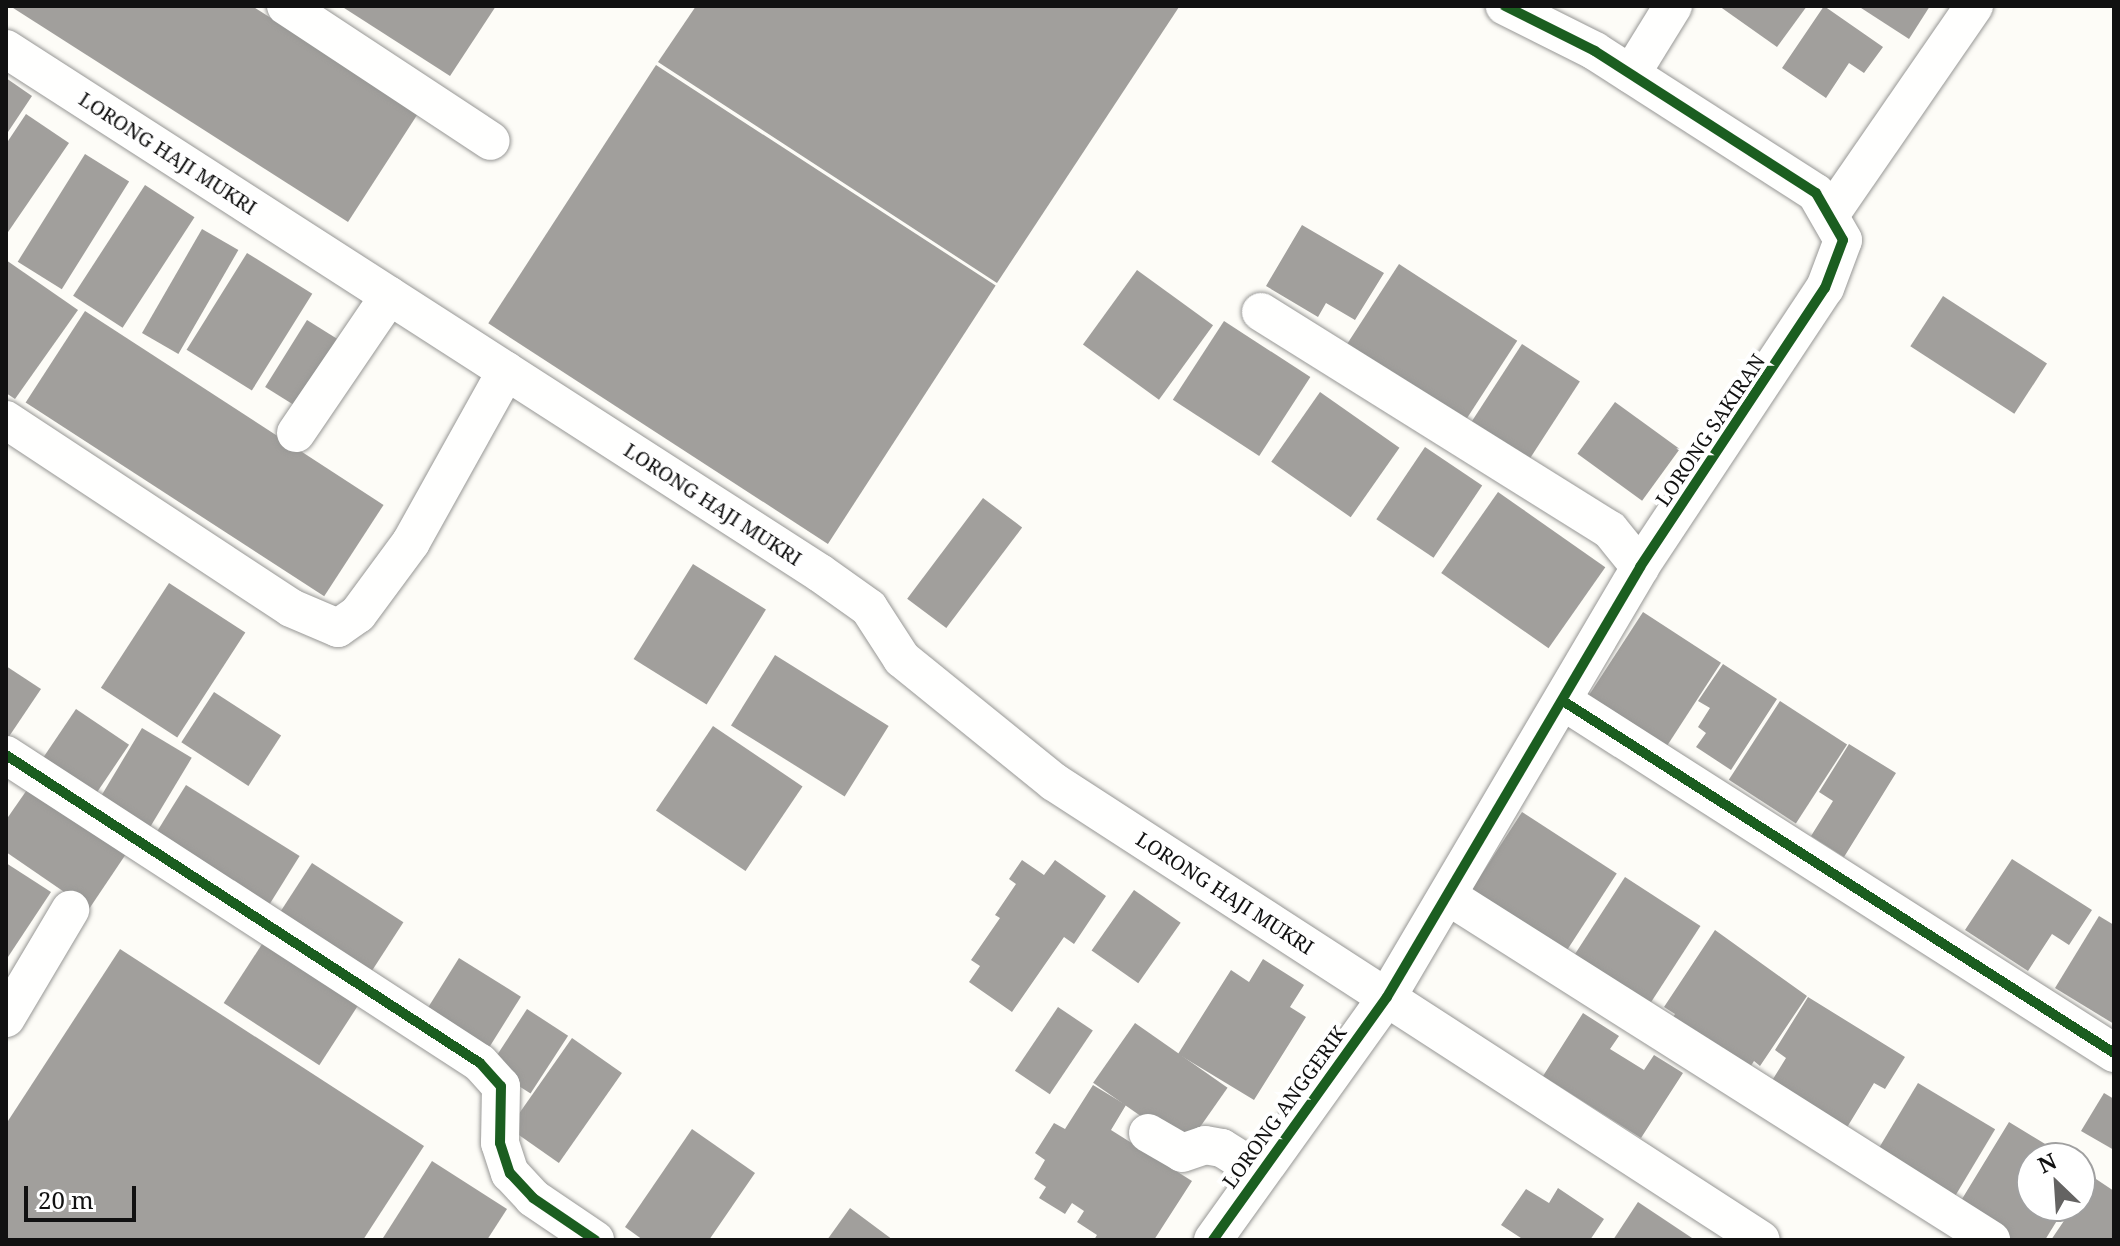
<!DOCTYPE html>
<style>
body{margin:0}
#map{position:relative;width:2120px;height:1246px;overflow:hidden;background:#fdfcf7;font-family:"Noto Serif",serif}
div>[style]{position:absolute}
[style*='--x']{left:calc(var(--x)*1px);top:calc(var(--y)*1px);width:calc(var(--w)*1px);rotate:calc(var(--a)*1deg)}
.building>*{inset:0;background:#a19f9c;transform-origin:0 0}
.roads{filter:drop-shadow(0 0 2px #979795) drop-shadow(0 0 2px #979795)}
.minor>*{height:38px;margin:-19px;padding:0 19px;transform-origin:19px;border-radius:19px;background:#fffffe}
.cycleway>*{height:10px;margin:-5px;padding:0 5px;transform-origin:5px;border-radius:5px;background:#1b5e20}
span{translate:-50% -50%;white-space:nowrap;text-align:center;line-height:1.15;-webkit-text-stroke:8px #fff;paint-order:stroke}
.street-label{font-size:20px;color:#111}
.frame{position:absolute;inset:0;border:8px solid #111;pointer-events:none}
.north{position:absolute;left:2016px;top:1142px;width:80px;height:80px;box-sizing:border-box;background:#fff;border:2px solid #a0a0a0;border-radius:50%;rotate:335deg;font-size:22px;font-weight:700;line-height:32px;text-align:center;color:#111}
.north::after{content:'';display:block;margin:auto;width:28px;height:36px;background:#646362;clip-path:polygon(50% 0,100% 100%,50% 72%,0 100%)}
.scale{position:absolute;left:24px;top:1186px;width:112px;height:36px;box-sizing:border-box;border:4px solid #111;border-top:0;padding-left:10px;font-size:24px;line-height:28px;white-space:nowrap;color:#111;-webkit-text-stroke:6px #fff;paint-order:stroke}
</style>
<div id="map">
<div class="building">
<div style="clip-path:polygon(10px 6px,252px 6px,419px 112px,348px 222px)"></div>
<div style="clip-path:polygon(341px 6px,496px 6px,450px 76px)"></div>
<div style="clip-path:polygon(696px 6px,1177px 6px,1179px 7px,997px 283px,658px 62px)"></div>
<div style="clip-path:polygon(1719px 6px,1807px 6px,1777px 47px)"></div>
<div style="clip-path:polygon(1824px 6px,1883px 47px,1864px 73px,1849px 63px,1826px 98px,1782px 68px)"></div>
<div style="clip-path:polygon(1858px 6px,1930px 6px,1909px 39px)"></div>
<div style="left:656px;top:65px;width:405px;height:308px;rotate:33deg"></div>
<div style="clip-path:polygon(6px 78px,32px 96px,6px 135px)"></div>
<div style="clip-path:polygon(26px 114px,69px 143px,6px 235px,6px 144px)"></div>
<div style="left:85px;top:154px;width:52px;height:127px;rotate:32deg"></div>
<div style="left:145px;top:185px;width:59px;height:132px;rotate:33deg"></div>
<div style="clip-path:polygon(1302px 225px,1384px 273px,1355px 320px,1326px 303px,1318px 317px,1266px 286px)"></div>
<div style="left:202px;top:229px;width:42px;height:120px;rotate:30deg"></div>
<div style="left:247px;top:253px;width:77px;height:114px;rotate:32deg"></div>
<div style="clip-path:polygon(6px 260px,78px 310px,15px 399px,6px 393px)"></div>
<div style="left:1399px;top:264px;width:141px;height:101px;rotate:33deg"></div>
<div style="left:1137px;top:270px;width:94px;height:92px;rotate:36deg"></div>
<div style="left:1943px;top:296px;width:124px;height:60px;rotate:33deg"></div>
<div style="left:85px;top:311px;width:356px;height:109px;rotate:33deg"></div>
<div style="left:307px;top:320px;width:41px;height:79px;rotate:32deg"></div>
<div style="left:1224px;top:321px;width:103px;height:94px;rotate:33deg"></div>
<div style="left:1522px;top:344px;width:69px;height:95px;rotate:33deg"></div>
<div style="left:1320px;top:392px;width:97px;height:85px;rotate:35deg"></div>
<div style="left:1615px;top:402px;width:80px;height:64px;rotate:36deg"></div>
<div style="left:1425px;top:447px;width:69px;height:87px;rotate:34deg"></div>
<div style="left:1498px;top:492px;width:131px;height:99px;rotate:35deg"></div>
<div style="left:983px;top:498px;width:49px;height:126px;rotate:37deg"></div>
<div style="left:693px;top:564px;width:86px;height:112px;rotate:32deg"></div>
<div style="left:169px;top:583px;width:91px;height:125px;rotate:33deg"></div>
<div style="left:1643px;top:612px;width:93px;height:99px;rotate:33deg"></div>
<div style="left:775px;top:655px;width:134px;height:83px;rotate:32deg"></div>
<div style="clip-path:polygon(1723px 664px,1777px 699px,1731px 770px,1696px 747px,1706px 733px,1698px 727px,1710px 708px,1698px 701px)"></div>
<div style="clip-path:polygon(6px 666px,41px 689px,6px 741px)"></div>
<div style="left:214px;top:692px;width:80px;height:60px;rotate:33deg"></div>
<div style="left:1780px;top:701px;width:80px;height:94px;rotate:33deg"></div>
<div style="left:76px;top:709px;width:64px;height:69px;rotate:34deg"></div>
<div style="left:713px;top:726px;width:108px;height:102px;rotate:34deg"></div>
<div style="left:142px;top:728px;width:58px;height:88px;rotate:31deg"></div>
<div style="clip-path:polygon(1849px 744px,1896px 773px,1844px 857px,1811px 836px,1833px 801px,1819px 792px)"></div>
<div style="clip-path:polygon(31px 784px,128px 851px,89px 909px,6px 852px,6px 820px)"></div>
<div style="left:186px;top:785px;width:134px;height:68px;rotate:32deg"></div>
<div style="left:1522px;top:812px;width:113px;height:95px;rotate:33deg"></div>
<div style="clip-path:polygon(2012px 859px,2092px 910px,2069px 945px,2052px 934px,2028px 971px,1965px 930px)"></div>
<div style="clip-path:polygon(1022px 860px,1044px 875px,1055px 860px,1106px 896px,1074px 944px,1064px 937px,1012px 1012px,969px 982px,980px 966px,971px 960px,1000px 918px,995px 915px,1016px 884px,1009px 879px)"></div>
<div style="clip-path:polygon(6px 863px,51px 892px,6px 960px)"></div>
<div style="left:312px;top:863px;width:109px;height:70px;rotate:33deg"></div>
<div style="left:1625px;top:877px;width:90px;height:101px;rotate:33deg"></div>
<div style="left:1134px;top:890px;width:57px;height:74px;rotate:35deg"></div>
<div style="clip-path:polygon(2099px 916px,2114px 925px,2114px 1024px,2055px 988px)"></div>
<div style="clip-path:polygon(1715px 930px,1807px 996px,1760px 1066px,1754px 1061px,1745px 1075px,1669px 1024px,1675px 1014px,1664px 1007px)"></div>
<div style="left:264px;top:941px;width:114px;height:74px;rotate:33deg"></div>
<div style="clip-path:polygon(120px 949px,424px 1146px,363px 1240px,6px 1240px,6px 1124px)"></div>
<div style="left:459px;top:958px;width:73px;height:72px;rotate:32deg"></div>
<div style="clip-path:polygon(1263px 959px,1304px 985px,1290px 1007px,1306px 1017px,1254px 1100px,1178px 1054px,1231px 970px,1249px 982px)"></div>
<div style="clip-path:polygon(1808px 997px,1905px 1057px,1885px 1089px,1874px 1083px,1843px 1134px,1768px 1087px,1786px 1058px,1775px 1050px)"></div>
<div style="left:1058px;top:1007px;width:42px;height:77px;rotate:34deg"></div>
<div style="left:527px;top:1009px;width:49px;height:69px;rotate:33deg"></div>
<div style="clip-path:polygon(1583px 1013px,1619px 1036px,1610px 1049px,1644px 1070px,1654px 1055px,1683px 1073px,1641px 1138px,1543px 1076px)"></div>
<div style="left:1135px;top:1023px;width:113px;height:73px;rotate:35deg"></div>
<div style="left:572px;top:1038px;width:61px;height:110px;rotate:35deg"></div>
<div style="left:1918px;top:1083px;width:90px;height:87px;rotate:31deg"></div>
<div style="clip-path:polygon(1093px 1085px,1126px 1105px,1111px 1130px,1192px 1181px,1154px 1240px,1094px 1240px,1097px 1235px,1077px 1222px,1084px 1211px,1072px 1203px,1065px 1214px,1039px 1198px,1046px 1187px,1034px 1179px,1045px 1160px,1035px 1153px,1054px 1123px,1065px 1129px)"></div>
<div style="clip-path:polygon(2104px 1093px,2114px 1099px,2114px 1150px,2081px 1131px)"></div>
<div style="clip-path:polygon(2009px 1122px,2060px 1153px,2032px 1158px,2032px 1206px,2066px 1206px,2045px 1240px,2000px 1240px,1962px 1199px)"></div>
<div style="clip-path:polygon(692px 1129px,755px 1173px,709px 1240px,643px 1240px,625px 1227px)"></div>
<div style="clip-path:polygon(432px 1161px,507px 1209px,487px 1240px,383px 1238px)"></div>
<div style="clip-path:polygon(2093px 1177px,2114px 1191px,2114px 1240px,2051px 1240px,2074px 1206px,2080px 1206px)"></div>
<div style="clip-path:polygon(1558px 1188px,1604px 1219px,1590px 1240px,1524px 1240px,1501px 1225px,1526px 1189px,1549px 1203px)"></div>
<div style="clip-path:polygon(1638px 1202px,1695px 1240px,1613px 1240px)"></div>
<div style="clip-path:polygon(850px 1208px,893px 1240px,827px 1240px)"></div>
</div>
<div class="roads">
<div class="minor">
<div style="--x:286;--y:6;--w:245;--a:33.4"></div>
<div style="--x:6;--y:49;--w:968;--a:32.77"></div>
<div style="--x:820;--y:573;--w:60;--a:35.5"></div>
<div style="--x:869;--y:608;--w:61;--a:57.1"></div>
<div style="--x:902;--y:659;--w:196;--a:39"></div>
<div style="--x:1054;--y:782;--w:842;--a:32.94"></div>
<div style="--x:1631;--y:74;--w:80;--a:-58.3"></div>
<div style="--x:1832;--y:212;--w:250;--a:-55.4"></div>
<div style="--x:1261;--y:312;--w:411;--a:32"></div>
<div style="--x:1610;--y:530;--w:48;--a:51"></div>
<div style="--x:6;--y:420;--w:341;--a:33.4"></div>
<div style="--x:291;--y:608;--w:51;--a:23.1"></div>
<div style="--x:338;--y:628;--w:24;--a:-35"></div>
<div style="--x:358;--y:614;--w:89;--a:-53.6"></div>
<div style="--x:411;--y:542;--w:196;--a:-60.9"></div>
<div style="--x:296;--y:433;--w:166;--a:-55.8"></div>
<div style="--x:1563;--y:701;--w:654;--a:32.57"></div>
<div style="--x:6;--y:755;--w:565;--a:33.02"></div>
<div style="--x:480;--y:1063;--w:31;--a:48"></div>
<div style="--x:501;--y:1086;--w:57;--a:91"></div>
<div style="--x:500;--y:1143;--w:32;--a:72"></div>
<div style="--x:510;--y:1173;--w:34;--a:47"></div>
<div style="--x:533;--y:1198;--w:75;--a:34.1"></div>
<div style="--x:1448;--y:896;--w:643;--a:32.35"></div>
<div style="--x:6;--y:1018;--w:126;--a:-59.3"></div>
<div style="--x:1148;--y:1133;--w:39;--a:30"></div>
<div style="--x:1182;--y:1153;--w:24;--a:-19"></div>
<div style="--x:1205;--y:1145;--w:17;--a:10"></div>
<div style="--x:1222;--y:1148;--w:41;--a:32.2"></div>
<div style="--x:1213;--y:1240;--w:299;--a:-54.4"></div>
<div style="--x:1387;--y:997;--w:499;--a:-59.5"></div>
<div style="--x:1640;--y:567;--w:335;--a:-56.5"></div>
<div style="--x:1825;--y:288;--w:51;--a:-69.4"></div>
<div style="--x:1843;--y:240;--w:54;--a:-119.9"></div>
<div style="--x:1816;--y:193;--w:263;--a:-147.3"></div>
<div style="--x:1595;--y:51;--w:101;--a:-153.4"></div>
</div>
</div>
<div class="cycleway">
<div style="--x:1563;--y:701;--w:654;--a:32.57"></div>
<div style="--x:6;--y:755;--w:565;--a:33.02"></div>
<div style="--x:480;--y:1063;--w:31;--a:48"></div>
<div style="--x:501;--y:1086;--w:57;--a:91"></div>
<div style="--x:500;--y:1143;--w:32;--a:72"></div>
<div style="--x:510;--y:1173;--w:34;--a:47"></div>
<div style="--x:533;--y:1198;--w:75;--a:34.1"></div>
<div style="--x:1213;--y:1240;--w:299;--a:-54.4"></div>
<div style="--x:1387;--y:997;--w:499;--a:-59.5"></div>
<div style="--x:1640;--y:567;--w:335;--a:-56.5"></div>
<div style="--x:1825;--y:288;--w:51;--a:-69.4"></div>
<div style="--x:1843;--y:240;--w:54;--a:-119.9"></div>
<div style="--x:1816;--y:193;--w:263;--a:-147.3"></div>
<div style="--x:1595;--y:51;--w:101;--a:-153.4"></div>
</div>
<div class="street-label">
<span style="left:168px;top:153px;rotate:33deg">LORONG HAJI MUKRI</span>
<span style="left:1710px;top:430px;rotate:-56deg">LORONG SAKIRAN</span>
<span style="left:713px;top:504px;rotate:33deg">LORONG HAJI MUKRI</span>
<span style="left:1225px;top:893px;rotate:33deg">LORONG HAJI MUKRI</span>
<span style="left:1284px;top:1107px;rotate:-54deg">LORONG ANGGERIK</span>
</div>
<div class="frame"></div>
<div class="north">N</div>
<div class="scale">20 m</div>
</div>
